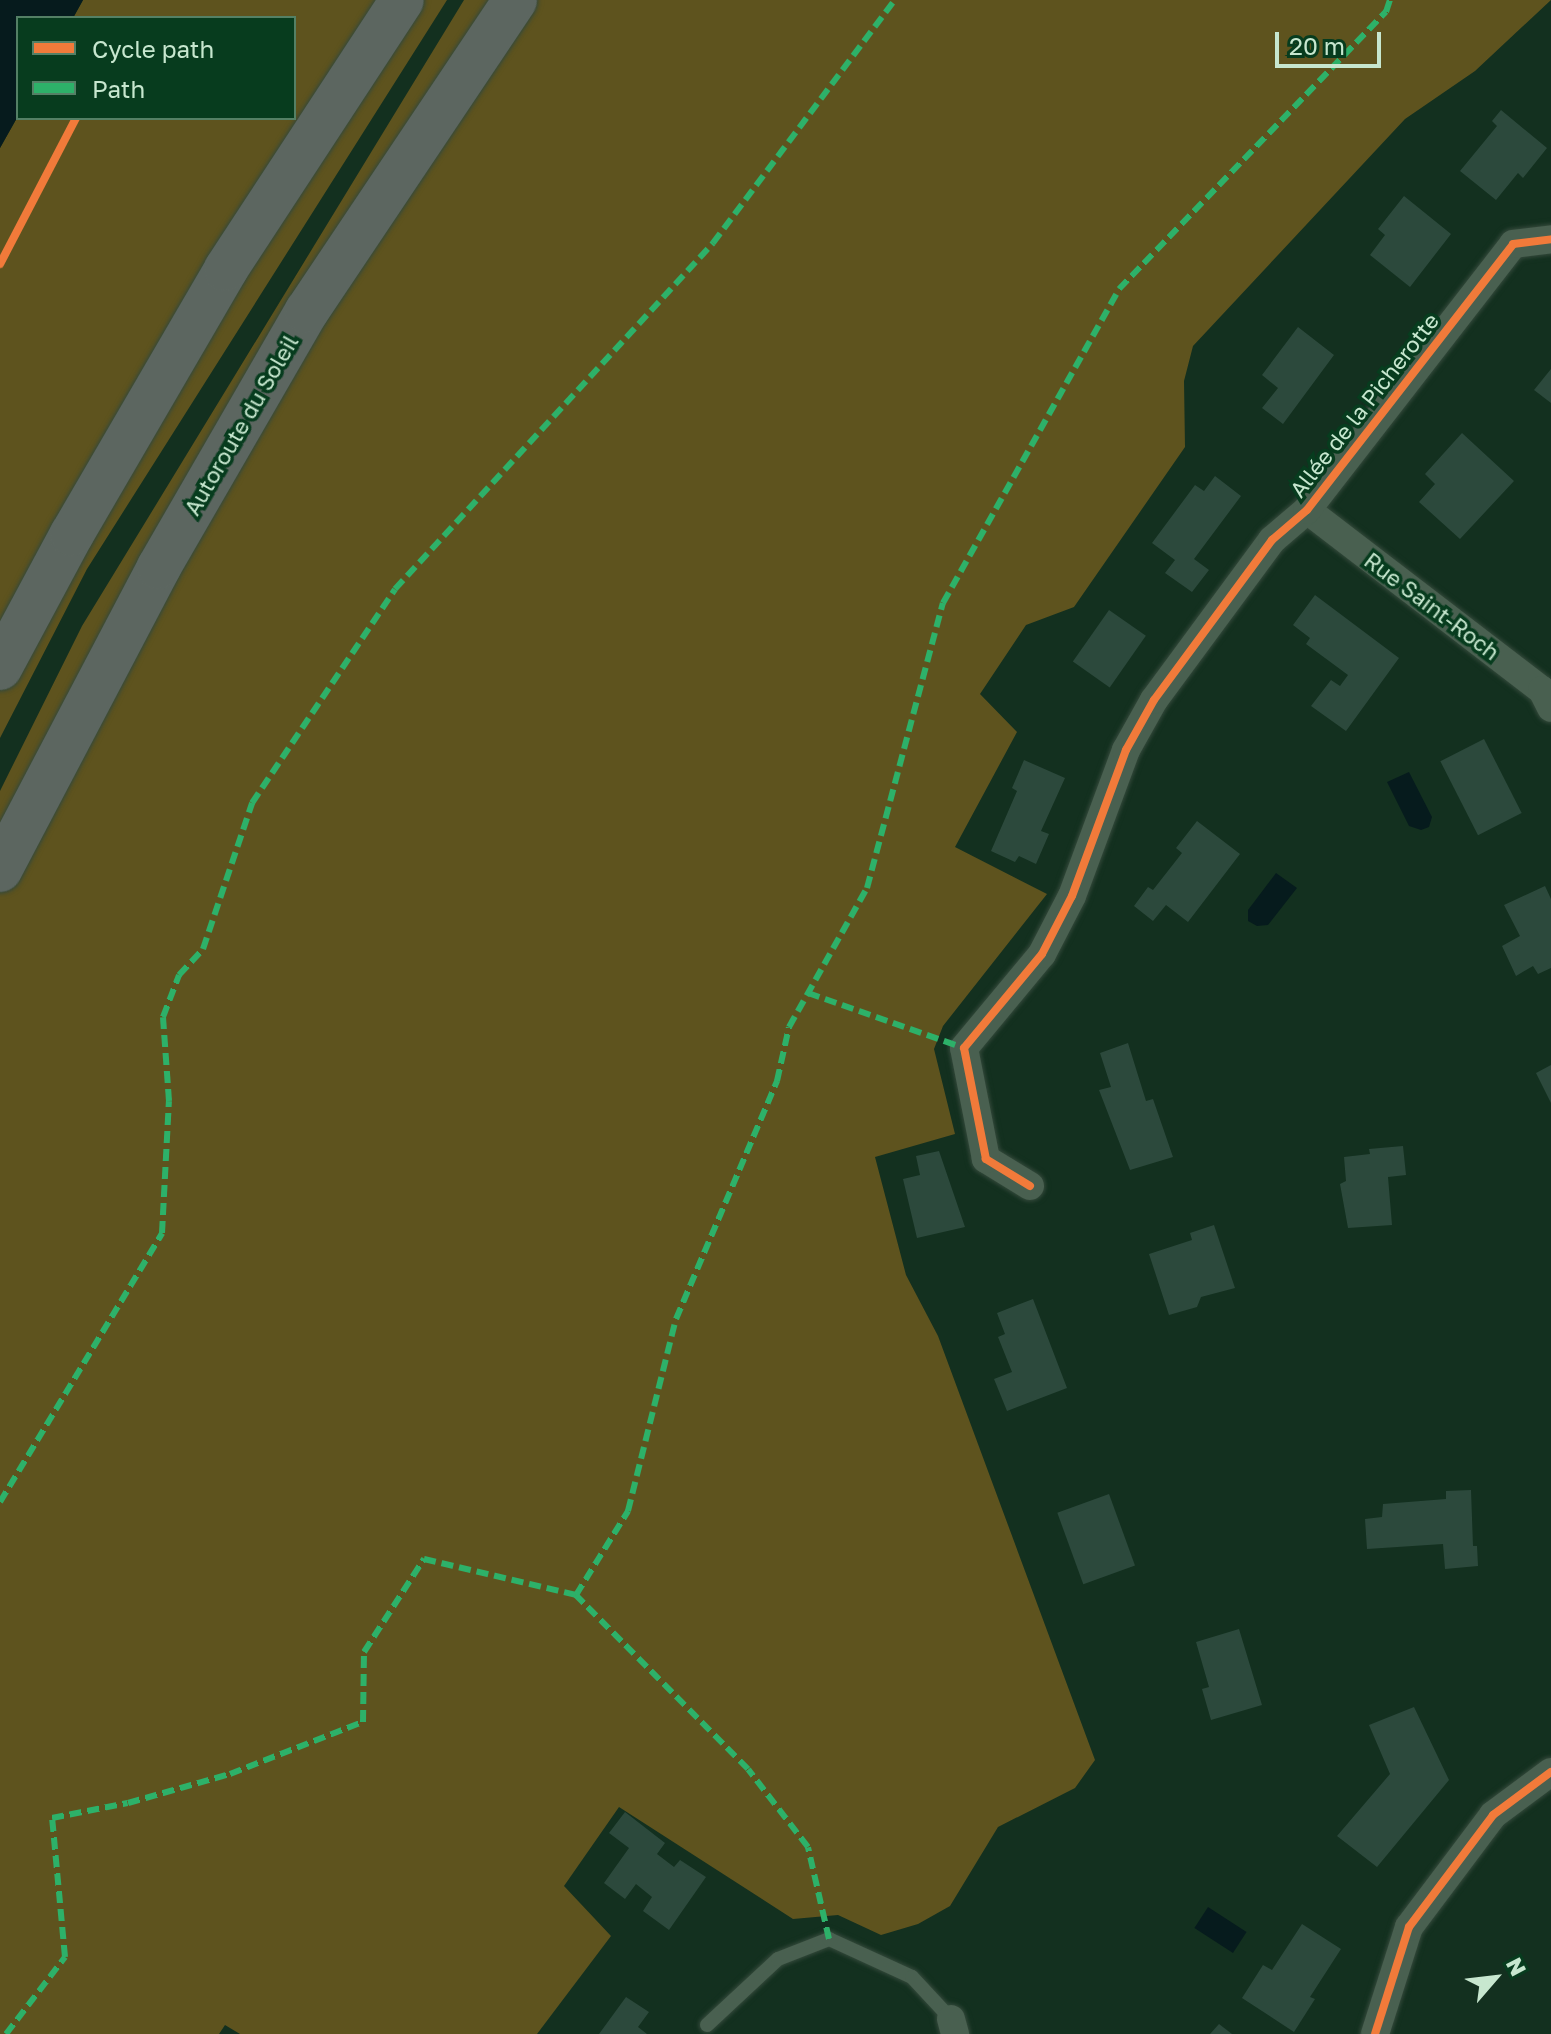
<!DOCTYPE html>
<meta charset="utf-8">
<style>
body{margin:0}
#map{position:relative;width:1551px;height:2034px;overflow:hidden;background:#13301f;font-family:"Golos Text",sans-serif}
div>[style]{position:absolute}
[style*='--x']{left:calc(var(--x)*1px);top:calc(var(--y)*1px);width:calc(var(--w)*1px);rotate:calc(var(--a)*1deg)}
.green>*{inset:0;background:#5e531e}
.water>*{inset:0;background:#061b1d;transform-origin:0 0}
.building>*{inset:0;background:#2c493c;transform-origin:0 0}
.roads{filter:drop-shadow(0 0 2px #34493b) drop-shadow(0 0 2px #34493b)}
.service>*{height:14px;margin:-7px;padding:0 7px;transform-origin:7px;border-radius:7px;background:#496050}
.minor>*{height:28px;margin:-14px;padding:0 14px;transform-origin:14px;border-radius:14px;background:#496050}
.motorway>*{height:44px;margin:-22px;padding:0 22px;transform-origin:22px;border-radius:22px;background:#5c6660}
.quiet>*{height:6px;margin-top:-3px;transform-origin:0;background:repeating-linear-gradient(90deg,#2db169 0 12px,transparent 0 18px)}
.cycleway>*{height:8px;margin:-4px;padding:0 4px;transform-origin:4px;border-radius:4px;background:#f17a3a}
span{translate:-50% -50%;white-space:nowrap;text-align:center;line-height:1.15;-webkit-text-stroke:7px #073c1e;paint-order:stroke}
.street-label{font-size:22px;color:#c7e7cf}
.legend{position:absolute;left:16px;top:16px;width:280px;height:104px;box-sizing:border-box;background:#073c1e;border:2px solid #548065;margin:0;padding:10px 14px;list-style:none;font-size:24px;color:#c7e7cf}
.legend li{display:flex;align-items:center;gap:16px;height:40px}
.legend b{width:40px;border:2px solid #548065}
.north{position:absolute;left:1455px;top:1938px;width:80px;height:80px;-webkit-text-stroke:6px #073c1e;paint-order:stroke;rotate:62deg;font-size:22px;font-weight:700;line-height:32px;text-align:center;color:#c7e7cf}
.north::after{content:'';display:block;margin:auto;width:28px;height:36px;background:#c7e7cf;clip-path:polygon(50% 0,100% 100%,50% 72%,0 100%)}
.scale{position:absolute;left:1275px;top:32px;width:106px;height:36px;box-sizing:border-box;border:4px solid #c7e7cf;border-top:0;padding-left:10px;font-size:24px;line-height:28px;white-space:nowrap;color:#c7e7cf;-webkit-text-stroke:6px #073c1e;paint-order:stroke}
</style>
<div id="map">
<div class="green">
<div style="clip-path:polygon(83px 0,447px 0,87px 569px,0 738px,0 148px,18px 116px,294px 118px,294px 18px,73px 18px)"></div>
<div style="clip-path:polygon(464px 0,1551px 0,1475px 71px,1405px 119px,1193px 346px,1184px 381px,1185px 447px,1074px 607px,1026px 625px,980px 694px,1017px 732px,955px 847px,1047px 894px,943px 1026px,934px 1049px,955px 1134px,875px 1157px,906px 1275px,938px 1336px,1095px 1760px,1075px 1788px,998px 1827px,950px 1906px,918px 1924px,881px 1935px,838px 1915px,793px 1919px,619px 1807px,564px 1886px,611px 1936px,537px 2034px,240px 2034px,225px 2025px,219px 2034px,0 2034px,0 791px,82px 626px)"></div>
</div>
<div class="water">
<div style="clip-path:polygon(0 0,83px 0,73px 18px,18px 18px,18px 116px,0 148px)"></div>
<div style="clip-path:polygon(1409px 772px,1432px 817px,1429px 827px,1421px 830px,1409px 826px,1387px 782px)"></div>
<div style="clip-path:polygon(1276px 873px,1297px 888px,1268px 925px,1257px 926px,1248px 921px,1248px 910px)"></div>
<div style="left:1208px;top:1907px;width:46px;height:25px;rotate:33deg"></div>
</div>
<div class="building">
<div style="clip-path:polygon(1501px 110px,1547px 148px,1523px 178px,1518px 173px,1496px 200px,1460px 171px,1497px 126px,1492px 121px)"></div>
<div style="clip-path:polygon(1404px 196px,1451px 234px,1410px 287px,1370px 255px,1385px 235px,1378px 229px)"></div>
<div style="clip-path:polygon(1298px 327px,1334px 355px,1283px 424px,1262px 408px,1278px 388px,1262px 375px)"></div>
<div style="clip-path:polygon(1551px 369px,1551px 403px,1534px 390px)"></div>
<div style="clip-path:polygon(1462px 433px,1514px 481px,1460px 539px,1419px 502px,1435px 484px,1425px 474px)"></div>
<div style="clip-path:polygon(1215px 476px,1241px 496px,1194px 559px,1209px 570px,1192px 592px,1165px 573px,1175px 560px,1152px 543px,1195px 485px,1204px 491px)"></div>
<div style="clip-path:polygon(1315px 595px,1399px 658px,1346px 731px,1311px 706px,1331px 680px,1340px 686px,1348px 675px,1306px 644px,1310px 638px,1293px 625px)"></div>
<div style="left:1109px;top:610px;width:45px;height:63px;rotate:35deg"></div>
<div style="left:1484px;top:739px;width:83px;height:49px;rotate:63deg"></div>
<div style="clip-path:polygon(1024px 760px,1065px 778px,1041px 831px,1049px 834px,1036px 864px,1019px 856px,1015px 862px,991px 851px,1017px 791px,1012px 788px)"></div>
<div style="clip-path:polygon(1197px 821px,1240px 854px,1188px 922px,1166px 905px,1153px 921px,1134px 906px,1148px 887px,1153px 890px,1182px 853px,1176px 848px)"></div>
<div style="clip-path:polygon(1545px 886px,1551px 899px,1551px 968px,1538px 974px,1533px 966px,1516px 976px,1502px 946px,1520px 936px,1504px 905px)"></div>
<div style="clip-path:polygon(1128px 1043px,1146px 1101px,1153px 1099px,1173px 1157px,1130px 1170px,1099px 1090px,1111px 1087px,1100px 1053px)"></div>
<div style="clip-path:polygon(1551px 1065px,1551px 1103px,1536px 1073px)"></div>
<div style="clip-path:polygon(1403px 1146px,1406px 1175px,1388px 1177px,1392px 1225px,1348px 1228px,1340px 1184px,1346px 1181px,1344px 1157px,1370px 1154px,1369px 1149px)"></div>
<div style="clip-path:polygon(939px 1151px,965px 1227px,917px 1238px,903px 1179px,920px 1175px,916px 1156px)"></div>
<div style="clip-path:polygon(1214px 1225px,1235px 1288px,1201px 1297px,1197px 1307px,1169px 1315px,1149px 1254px,1192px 1240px,1190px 1233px)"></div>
<div style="clip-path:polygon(1033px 1299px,1067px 1388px,1007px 1411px,994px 1379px,1012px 1372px,998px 1337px,1005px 1334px,997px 1313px)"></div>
<div style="clip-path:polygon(1471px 1490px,1473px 1546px,1477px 1546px,1478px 1566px,1445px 1569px,1443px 1544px,1367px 1549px,1365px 1519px,1382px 1517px,1383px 1504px,1446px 1499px,1446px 1491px)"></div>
<div style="left:1109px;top:1494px;width:76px;height:55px;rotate:70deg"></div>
<div style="clip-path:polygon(1239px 1629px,1262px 1705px,1211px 1720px,1202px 1689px,1209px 1687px,1196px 1642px)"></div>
<div style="clip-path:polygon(1414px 1707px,1449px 1780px,1377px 1867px,1337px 1836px,1390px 1774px,1369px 1725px)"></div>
<div style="clip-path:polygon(625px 1812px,665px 1843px,657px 1854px,674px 1867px,680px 1860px,706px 1877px,669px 1930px,643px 1911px,652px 1897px,636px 1884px,625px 1899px,604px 1883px,629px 1848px,609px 1833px)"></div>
<div style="clip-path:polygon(1302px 1924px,1341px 1949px,1310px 1997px,1315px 1999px,1294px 2032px,1242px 1998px,1263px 1965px,1272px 1970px)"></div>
<div style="clip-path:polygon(626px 1997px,649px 2012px,638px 2027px,647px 2034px,599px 2034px)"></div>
<div style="clip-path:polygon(1219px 2024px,1232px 2034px,1210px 2034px)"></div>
</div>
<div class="roads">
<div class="service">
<div style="--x:707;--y:2025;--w:97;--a:-42.9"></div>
<div style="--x:778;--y:1959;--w:55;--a:-21.4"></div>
<div style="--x:829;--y:1939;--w:91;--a:24.6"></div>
<div style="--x:912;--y:1977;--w:57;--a:47.1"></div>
</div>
<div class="minor">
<div style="--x:1307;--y:510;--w:296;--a:37.5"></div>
<div style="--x:1542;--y:690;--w:20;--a:63"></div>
<div style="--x:1030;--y:1186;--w:52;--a:-148.5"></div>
<div style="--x:986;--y:1159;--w:113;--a:-101.2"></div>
<div style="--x:964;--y:1048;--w:122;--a:-50.3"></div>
<div style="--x:1042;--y:954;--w:65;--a:-62.7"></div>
<div style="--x:1072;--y:896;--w:156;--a:-69.7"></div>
<div style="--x:1126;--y:750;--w:57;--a:-60.8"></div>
<div style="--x:1154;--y:700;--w:199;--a:-53.6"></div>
<div style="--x:1272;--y:540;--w:46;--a:-40.6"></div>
<div style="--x:1307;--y:510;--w:336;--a:-52.2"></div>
<div style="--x:1513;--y:244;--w:38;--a:-7"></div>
<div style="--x:951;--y:2019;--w:16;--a:75"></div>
<div style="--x:1375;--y:2034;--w:112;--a:-72.4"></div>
<div style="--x:1409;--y:1927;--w:140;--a:-53.1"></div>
<div style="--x:1493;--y:1815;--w:72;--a:-36.6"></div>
</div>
<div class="motorway">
<div style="--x:0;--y:668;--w:152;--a:-61.8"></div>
<div style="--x:72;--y:534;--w:306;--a:-59.8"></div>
<div style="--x:226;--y:269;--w:321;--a:-56.8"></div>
<div style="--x:0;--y:870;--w:342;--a:-62.3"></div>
<div style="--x:159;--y:567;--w:296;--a:-60"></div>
<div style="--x:307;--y:311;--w:374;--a:-56.2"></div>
</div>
</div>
<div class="quiet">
<div style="--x:808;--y:993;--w:165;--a:19.4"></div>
<div style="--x:0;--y:1502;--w:314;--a:-58.9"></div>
<div style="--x:162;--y:1233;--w:132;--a:-87"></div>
<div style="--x:169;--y:1101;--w:84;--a:-94.1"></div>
<div style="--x:163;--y:1017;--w:45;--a:-69.1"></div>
<div style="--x:179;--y:975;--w:35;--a:-47"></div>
<div style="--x:203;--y:949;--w:154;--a:-71.4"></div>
<div style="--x:252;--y:803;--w:257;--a:-56.2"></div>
<div style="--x:395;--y:589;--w:470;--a:-47.4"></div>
<div style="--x:713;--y:243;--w:304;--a:-53.2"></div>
<div style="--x:829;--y:1939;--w:94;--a:-102.9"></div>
<div style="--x:808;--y:1847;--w:98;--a:-127.6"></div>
<div style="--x:748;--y:1769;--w:245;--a:-134.7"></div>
<div style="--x:576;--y:1595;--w:99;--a:-58.2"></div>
<div style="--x:628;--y:1511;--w:198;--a:-76"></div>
<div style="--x:676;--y:1319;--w:259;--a:-67"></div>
<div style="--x:777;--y:1081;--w:55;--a:-77.5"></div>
<div style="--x:789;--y:1027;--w:159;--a:-60.7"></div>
<div style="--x:867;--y:888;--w:295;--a:-75.1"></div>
<div style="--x:943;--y:603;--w:360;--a:-60.7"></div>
<div style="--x:1119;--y:289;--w:385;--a:-46.1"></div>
<div style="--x:1386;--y:12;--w:13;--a:-72"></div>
<div style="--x:6;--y:2034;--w:97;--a:-52.5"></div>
<div style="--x:65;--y:1957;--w:140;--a:-95.3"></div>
<div style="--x:52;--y:1818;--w:77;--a:-11.2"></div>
<div style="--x:128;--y:1803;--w:106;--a:-15.9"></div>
<div style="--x:230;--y:1774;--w:143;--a:-21.4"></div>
<div style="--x:363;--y:1722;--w:70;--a:-89.2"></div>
<div style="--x:364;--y:1652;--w:111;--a:-57.2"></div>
<div style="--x:424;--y:1559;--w:156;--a:13.3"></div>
</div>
<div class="cycleway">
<div style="--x:0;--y:264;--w:165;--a:-62.5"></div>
<div style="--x:1030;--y:1186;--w:52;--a:-148.5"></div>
<div style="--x:986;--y:1159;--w:113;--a:-101.2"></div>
<div style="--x:964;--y:1048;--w:122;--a:-50.3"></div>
<div style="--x:1042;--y:954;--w:65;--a:-62.7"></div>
<div style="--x:1072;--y:896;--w:156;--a:-69.7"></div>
<div style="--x:1126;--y:750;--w:57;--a:-60.8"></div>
<div style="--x:1154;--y:700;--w:199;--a:-53.6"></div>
<div style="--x:1272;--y:540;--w:46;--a:-40.6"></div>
<div style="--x:1307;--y:510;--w:336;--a:-52.2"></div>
<div style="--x:1513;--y:244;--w:38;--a:-7"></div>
<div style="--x:1375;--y:2034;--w:112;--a:-72.4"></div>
<div style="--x:1409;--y:1927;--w:140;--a:-53.1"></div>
<div style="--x:1493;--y:1815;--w:72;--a:-36.6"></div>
</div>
<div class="street-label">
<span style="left:1364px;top:405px;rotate:-52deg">Allée de la Picherotte</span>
<span style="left:241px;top:425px;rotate:-60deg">Autoroute du Soleil</span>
<span style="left:1432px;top:606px;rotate:37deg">Rue Saint-Roch</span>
</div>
<ul class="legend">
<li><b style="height:10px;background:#f17a3a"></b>Cycle path</li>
<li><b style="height:10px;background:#2db169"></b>Path</li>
</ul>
<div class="north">N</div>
<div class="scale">20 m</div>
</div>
